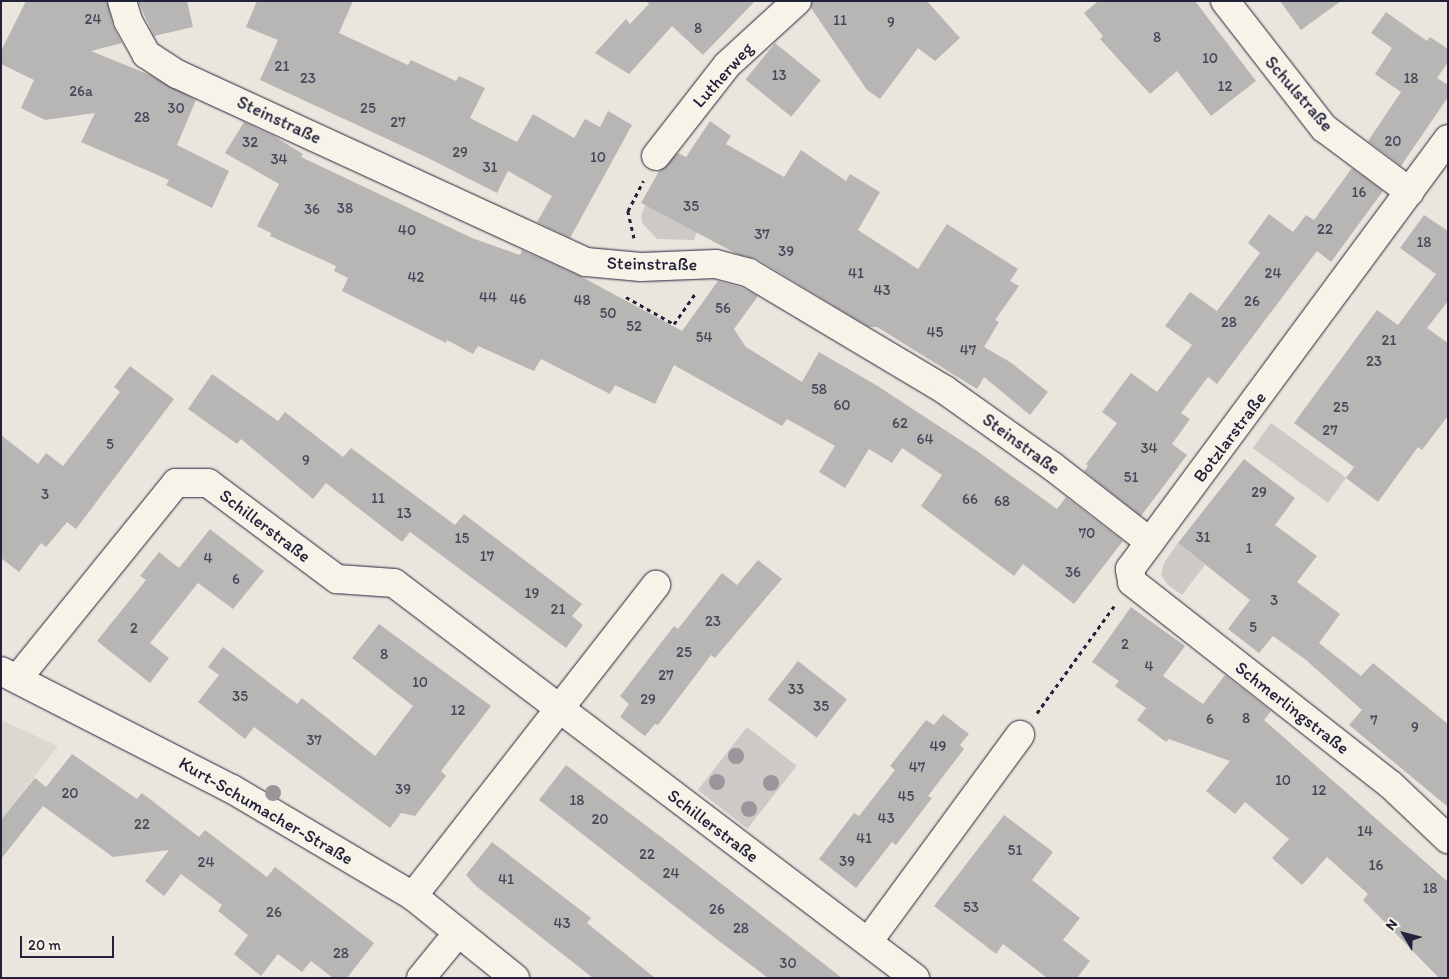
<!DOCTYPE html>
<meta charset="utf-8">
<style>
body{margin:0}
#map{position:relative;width:1449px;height:979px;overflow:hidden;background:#eae6de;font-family:Itim,sans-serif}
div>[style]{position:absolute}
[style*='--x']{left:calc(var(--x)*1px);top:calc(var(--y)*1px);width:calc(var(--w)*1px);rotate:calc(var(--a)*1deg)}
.built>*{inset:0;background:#dbd8d2}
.green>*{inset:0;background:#cdc9c6;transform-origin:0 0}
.building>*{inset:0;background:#b8b6b5;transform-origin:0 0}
.path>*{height:3px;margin-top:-1.5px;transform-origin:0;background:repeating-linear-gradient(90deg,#22223b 0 4px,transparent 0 8px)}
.roads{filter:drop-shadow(0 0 1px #22223b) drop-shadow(0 0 1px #22223b)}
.minor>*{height:28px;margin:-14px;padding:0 14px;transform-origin:14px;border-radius:14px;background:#f7f3e8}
.trees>*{width:16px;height:16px;margin:-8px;border-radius:50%;background:#98969b}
span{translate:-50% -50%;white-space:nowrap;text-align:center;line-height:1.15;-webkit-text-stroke:4.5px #f7f3e8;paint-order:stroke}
.number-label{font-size:15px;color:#48475a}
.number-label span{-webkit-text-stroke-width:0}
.street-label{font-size:18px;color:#22223b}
.frame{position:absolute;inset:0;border:2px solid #22223b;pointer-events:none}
.north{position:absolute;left:1379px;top:909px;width:50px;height:50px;-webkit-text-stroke:4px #f7f3e8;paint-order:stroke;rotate:307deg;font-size:14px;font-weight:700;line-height:20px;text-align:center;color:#22223b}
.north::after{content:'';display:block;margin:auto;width:18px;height:22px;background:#22223b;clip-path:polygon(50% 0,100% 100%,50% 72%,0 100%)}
.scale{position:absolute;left:20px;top:936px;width:94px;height:22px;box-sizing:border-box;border:2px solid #22223b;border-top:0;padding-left:6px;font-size:15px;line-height:18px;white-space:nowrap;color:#22223b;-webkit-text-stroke:4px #f7f3e8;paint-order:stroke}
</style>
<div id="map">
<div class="built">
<div style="clip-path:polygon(1px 720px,58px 746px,1px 821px)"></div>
</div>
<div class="green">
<div style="clip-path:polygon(645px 205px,697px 232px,694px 240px,657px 239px,642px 223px,641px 216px)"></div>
<div style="left:1271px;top:423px;width:93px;height:31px;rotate:36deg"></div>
<div style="clip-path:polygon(1178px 543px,1205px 565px,1182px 595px,1168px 585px,1161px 575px,1164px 563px)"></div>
<div style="left:747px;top:727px;width:63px;height:80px;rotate:38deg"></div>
</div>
<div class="building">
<div style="clip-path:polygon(26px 1px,107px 1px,113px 26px,122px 43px,91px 51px,150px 75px,196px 100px,177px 145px,229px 171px,212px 208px,166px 185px,169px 180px,81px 142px,95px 113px,45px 120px,21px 108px,34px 80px,1px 64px,1px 51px)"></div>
<div style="clip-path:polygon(138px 1px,187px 1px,193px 27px,154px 36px)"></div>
<div style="clip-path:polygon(257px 1px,353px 1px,339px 33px,408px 65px,411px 60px,456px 81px,459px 76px,485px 88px,470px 118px,517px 142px,533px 114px,574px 138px,585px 119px,600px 127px,608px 111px,632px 125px,570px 238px,537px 222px,552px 196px,508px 171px,497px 193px,426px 157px,260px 80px,278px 40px,246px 27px)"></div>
<div style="clip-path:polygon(646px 1px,755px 1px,703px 55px,672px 26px,629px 74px,595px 53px,626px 19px,630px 24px,649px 4px)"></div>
<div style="clip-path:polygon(812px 1px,927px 1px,960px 38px,935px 61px,918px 48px,880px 99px,867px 90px,811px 8px)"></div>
<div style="clip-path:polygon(1098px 1px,1195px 1px,1256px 81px,1211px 116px,1177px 71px,1150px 94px,1100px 39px,1103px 36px,1084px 13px)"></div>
<div style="clip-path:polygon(1280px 1px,1341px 1px,1301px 30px)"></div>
<div style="clip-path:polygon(1386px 12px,1427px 41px,1430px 37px,1448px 49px,1448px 62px,1437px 78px,1448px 85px,1448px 97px,1401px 166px,1368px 141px,1401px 92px,1375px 74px,1392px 48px,1371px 33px)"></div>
<div style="left:775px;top:43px;width:59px;height:47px;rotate:39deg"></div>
<div style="clip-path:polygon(710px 121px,731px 136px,726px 144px,784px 177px,801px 150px,846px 181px,850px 174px,880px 192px,858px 230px,918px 269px,947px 224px,1018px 269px,1010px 281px,1019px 286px,995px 320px,999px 322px,984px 347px,1010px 362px,1048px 392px,1030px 415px,984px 377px,977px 389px,877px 327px,869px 327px,757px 259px,737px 254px,641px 203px,659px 171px,678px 153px,686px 157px)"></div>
<div style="clip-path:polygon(244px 122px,272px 135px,303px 154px,301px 157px,472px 238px,520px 255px,522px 250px,582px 277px,682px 331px,718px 281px,743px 288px,758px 296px,734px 329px,746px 347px,802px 382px,819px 352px,876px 385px,977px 451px,1057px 509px,1066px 497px,1123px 541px,1074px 604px,1023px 564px,1014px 576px,921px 506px,942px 475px,902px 448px,892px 463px,869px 449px,845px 488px,819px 472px,835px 446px,787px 419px,782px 426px,674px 365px,655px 404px,615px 385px,610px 394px,541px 359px,534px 371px,478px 346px,473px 354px,447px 340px,446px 343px,342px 291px,348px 278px,334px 271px,336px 266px,270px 236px,271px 233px,257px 226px,279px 184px,225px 153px)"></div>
<div style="clip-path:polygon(1352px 168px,1383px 191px,1331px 262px,1317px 251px,1217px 384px,1208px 377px,1181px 413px,1190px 419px,1172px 444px,1187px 455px,1141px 516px,1084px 471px,1088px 466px,1086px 464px,1117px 423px,1102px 412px,1131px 373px,1157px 392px,1192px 345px,1165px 326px,1190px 292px,1217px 311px,1260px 253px,1248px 243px,1269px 214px,1293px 232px,1306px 215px,1314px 220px)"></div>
<div style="clip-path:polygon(1424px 215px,1448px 231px,1448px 301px,1427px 328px,1448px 343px,1448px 416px,1422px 450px,1418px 447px,1378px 502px,1346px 478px,1354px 467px,1294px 423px,1377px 310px,1398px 325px,1436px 274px,1400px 248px)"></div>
<div style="clip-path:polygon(130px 366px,174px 399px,76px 529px,67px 522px,46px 547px,41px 543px,19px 572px,1px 558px,1px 435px,38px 464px,46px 453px,63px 466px,120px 392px,114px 387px)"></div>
<div style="clip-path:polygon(212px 374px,278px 421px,285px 412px,343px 457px,351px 448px,455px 525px,464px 514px,582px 604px,572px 616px,583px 625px,566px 648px,410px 532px,402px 542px,326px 483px,313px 499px,241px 439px,237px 444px,188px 409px)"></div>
<div style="clip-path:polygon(1244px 459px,1295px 498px,1275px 525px,1317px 556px,1297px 582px,1340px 614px,1319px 643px,1361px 676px,1373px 663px,1448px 724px,1448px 807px,1349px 725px,1362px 710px,1306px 660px,1273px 636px,1259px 653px,1228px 629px,1250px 600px,1178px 543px)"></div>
<div style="clip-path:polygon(210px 529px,264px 571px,233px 609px,198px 583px,150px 643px,169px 658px,150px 683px,97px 641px,146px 580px,140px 576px,159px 552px,179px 568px)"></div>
<div style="clip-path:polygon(758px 560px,782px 579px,715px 658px,711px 655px,658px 725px,655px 724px,645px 736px,620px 717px,629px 704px,620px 696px,674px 626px,678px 629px,722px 573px,737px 585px)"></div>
<div style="clip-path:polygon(1131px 607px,1185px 646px,1163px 676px,1203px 704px,1225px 675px,1271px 711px,1264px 720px,1448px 882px,1448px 978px,1439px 978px,1363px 900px,1368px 894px,1327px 857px,1302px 885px,1272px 858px,1289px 839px,1245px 802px,1235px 814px,1206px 791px,1230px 761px,1169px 739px,1166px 742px,1137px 720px,1146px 708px,1115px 686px,1119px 681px,1092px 662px)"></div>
<div style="clip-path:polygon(379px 624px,491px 706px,441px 771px,446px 776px,415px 816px,401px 813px,390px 828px,254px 727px,245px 739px,198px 702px,219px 675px,208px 667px,223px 647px,297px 704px,302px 698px,375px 756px,413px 706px,352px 658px)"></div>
<div style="left:798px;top:661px;width:62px;height:49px;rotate:38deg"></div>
<div style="clip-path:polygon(943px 714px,969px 734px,960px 745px,964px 749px,928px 796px,932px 798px,896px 845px,892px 842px,856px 888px,819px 859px,854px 813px,859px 816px,895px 770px,890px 766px,926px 720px,934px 725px)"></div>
<div style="clip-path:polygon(72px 754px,137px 799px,142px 793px,199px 837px,205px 830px,267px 877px,275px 867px,374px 943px,347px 978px,333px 978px,311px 961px,302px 972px,278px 954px,261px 976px,234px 954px,248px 935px,218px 911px,222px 905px,181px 874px,164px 896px,145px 881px,169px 850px,113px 857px,43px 806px,1px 859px,1px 820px,35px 778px,46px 787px)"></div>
<div style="clip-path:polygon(566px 765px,673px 846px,842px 978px,768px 978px,715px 938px,539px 800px)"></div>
<div style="clip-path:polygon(1004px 815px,1053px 852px,1032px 880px,1080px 918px,1063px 940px,1090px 961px,1077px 978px,1047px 978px,1003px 944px,996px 954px,934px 906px)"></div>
<div style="clip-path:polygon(492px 842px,591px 918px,587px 923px,655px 978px,593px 978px,476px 886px,466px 875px)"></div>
</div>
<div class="path">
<div style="--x:634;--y:238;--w:28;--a:-103"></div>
<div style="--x:628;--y:211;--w:34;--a:-63"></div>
<div style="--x:626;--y:297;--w:55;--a:29.4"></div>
<div style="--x:674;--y:324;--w:37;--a:-55"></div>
<div style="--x:1037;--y:713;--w:133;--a:-54.2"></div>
</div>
<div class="roads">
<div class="minor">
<div style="--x:122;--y:1;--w:21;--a:73"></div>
<div style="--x:128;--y:21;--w:38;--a:61"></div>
<div style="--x:146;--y:54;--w:37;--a:33"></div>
<div style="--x:177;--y:74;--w:450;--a:24.7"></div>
<div style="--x:586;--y:262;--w:55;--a:5.2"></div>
<div style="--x:641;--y:267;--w:75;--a:-2.3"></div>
<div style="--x:716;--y:264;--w:34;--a:15"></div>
<div style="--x:749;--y:273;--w:228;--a:30.8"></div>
<div style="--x:945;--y:390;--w:131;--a:35.4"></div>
<div style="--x:1052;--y:466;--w:124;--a:37.8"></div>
<div style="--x:1225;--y:1;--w:161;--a:52.1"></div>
<div style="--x:1324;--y:128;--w:107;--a:36.7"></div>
<div style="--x:1448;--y:139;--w:535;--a:126.48"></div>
<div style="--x:1130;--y:569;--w:13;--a:81"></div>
<div style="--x:1132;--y:582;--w:329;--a:38.1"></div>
<div style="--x:1391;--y:785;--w:79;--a:43.5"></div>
<div style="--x:656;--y:156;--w:115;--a:-52"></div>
<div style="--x:727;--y:65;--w:95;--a:-42.4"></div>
<div style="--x:1;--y:671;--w:259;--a:27.1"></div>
<div style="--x:232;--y:789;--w:210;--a:30.6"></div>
<div style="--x:413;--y:896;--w:131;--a:38.8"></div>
<div style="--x:18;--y:678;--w:251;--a:-51"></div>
<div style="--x:176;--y:483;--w:32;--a:0"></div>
<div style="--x:208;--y:483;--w:161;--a:36.7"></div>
<div style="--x:337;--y:579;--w:57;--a:4"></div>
<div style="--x:394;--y:583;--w:654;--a:37.17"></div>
<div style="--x:413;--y:896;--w:395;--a:-52"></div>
<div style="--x:868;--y:942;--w:257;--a:-53.7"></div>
<div style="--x:421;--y:978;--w:57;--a:-50.7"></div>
</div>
</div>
<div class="trees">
<div style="left:736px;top:756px"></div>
<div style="left:717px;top:782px"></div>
<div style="left:771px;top:783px"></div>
<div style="left:273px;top:793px"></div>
<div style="left:749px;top:809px"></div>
</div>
<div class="number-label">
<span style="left:93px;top:20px">24</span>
<span style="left:840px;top:21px">11</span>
<span style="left:891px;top:23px">9</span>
<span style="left:698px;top:29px">8</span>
<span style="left:1157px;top:38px">8</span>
<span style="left:1210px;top:59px">10</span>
<span style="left:282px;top:67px">21</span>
<span style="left:779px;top:76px">13</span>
<span style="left:308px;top:79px">23</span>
<span style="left:1411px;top:79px">18</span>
<span style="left:1225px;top:87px">12</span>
<span style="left:81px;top:92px">26a</span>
<span style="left:176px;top:109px">30</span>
<span style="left:368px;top:109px">25</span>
<span style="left:142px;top:118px">28</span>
<span style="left:398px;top:123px">27</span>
<span style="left:1393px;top:142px">20</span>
<span style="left:250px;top:143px">32</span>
<span style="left:460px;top:153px">29</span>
<span style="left:598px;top:158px">10</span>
<span style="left:279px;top:160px">34</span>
<span style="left:490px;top:168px">31</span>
<span style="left:1359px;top:193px">16</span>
<span style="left:691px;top:207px">35</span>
<span style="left:345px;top:209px">38</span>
<span style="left:312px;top:210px">36</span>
<span style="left:1325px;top:230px">22</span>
<span style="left:407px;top:231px">40</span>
<span style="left:762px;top:235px">37</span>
<span style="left:1424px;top:243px">18</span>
<span style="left:786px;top:252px">39</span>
<span style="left:856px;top:274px">41</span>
<span style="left:1273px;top:274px">24</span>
<span style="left:416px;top:278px">42</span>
<span style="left:882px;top:291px">43</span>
<span style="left:488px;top:298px">44</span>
<span style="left:518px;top:300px">46</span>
<span style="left:582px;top:301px">48</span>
<span style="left:1252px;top:302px">26</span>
<span style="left:723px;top:309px">56</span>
<span style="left:608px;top:314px">50</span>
<span style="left:1229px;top:323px">28</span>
<span style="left:634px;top:327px">52</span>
<span style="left:935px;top:333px">45</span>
<span style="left:704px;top:338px">54</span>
<span style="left:1389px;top:341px">21</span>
<span style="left:968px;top:351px">47</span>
<span style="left:1374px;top:362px">23</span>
<span style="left:819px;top:390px">58</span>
<span style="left:842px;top:406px">60</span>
<span style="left:1341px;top:408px">25</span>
<span style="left:900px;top:424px">62</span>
<span style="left:1330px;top:431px">27</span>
<span style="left:925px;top:440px">64</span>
<span style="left:110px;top:445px">5</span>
<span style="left:1149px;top:449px">34</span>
<span style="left:306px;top:461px">9</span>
<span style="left:1131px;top:478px">51</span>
<span style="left:1259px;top:493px">29</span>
<span style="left:45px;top:495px">3</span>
<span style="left:378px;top:499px">11</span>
<span style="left:970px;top:500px">66</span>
<span style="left:1002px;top:502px">68</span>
<span style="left:404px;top:514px">13</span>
<span style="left:1087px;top:534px">70</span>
<span style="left:1203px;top:538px">31</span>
<span style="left:462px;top:539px">15</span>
<span style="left:1249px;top:549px">1</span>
<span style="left:487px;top:557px">17</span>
<span style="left:208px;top:559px">4</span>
<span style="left:1073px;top:573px">36</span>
<span style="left:236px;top:580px">6</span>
<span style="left:532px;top:594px">19</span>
<span style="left:1274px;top:601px">3</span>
<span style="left:558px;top:610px">21</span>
<span style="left:713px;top:622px">23</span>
<span style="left:1253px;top:628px">5</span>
<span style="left:134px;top:629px">2</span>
<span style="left:1125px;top:645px">2</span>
<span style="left:684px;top:653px">25</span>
<span style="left:384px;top:655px">8</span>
<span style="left:1149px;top:667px">4</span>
<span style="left:666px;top:676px">27</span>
<span style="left:420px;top:683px">10</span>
<span style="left:796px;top:690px">33</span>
<span style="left:240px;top:697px">35</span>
<span style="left:648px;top:700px">29</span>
<span style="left:821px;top:707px">35</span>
<span style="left:458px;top:711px">12</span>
<span style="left:1246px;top:719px">8</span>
<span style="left:1210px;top:720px">6</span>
<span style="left:1374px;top:721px">7</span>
<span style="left:1415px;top:728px">9</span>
<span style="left:314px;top:741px">37</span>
<span style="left:938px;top:747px">49</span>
<span style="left:917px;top:768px">47</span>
<span style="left:1283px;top:781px">10</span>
<span style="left:403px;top:790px">39</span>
<span style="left:1319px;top:791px">12</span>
<span style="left:70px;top:794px">20</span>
<span style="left:906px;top:797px">45</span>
<span style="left:577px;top:801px">18</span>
<span style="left:886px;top:819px">43</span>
<span style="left:600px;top:820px">20</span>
<span style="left:142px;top:825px">22</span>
<span style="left:1365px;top:832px">14</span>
<span style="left:864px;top:839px">41</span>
<span style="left:1015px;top:851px">51</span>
<span style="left:647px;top:855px">22</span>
<span style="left:847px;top:862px">39</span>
<span style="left:206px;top:863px">24</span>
<span style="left:1376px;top:866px">16</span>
<span style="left:671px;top:874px">24</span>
<span style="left:506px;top:880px">41</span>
<span style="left:1430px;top:889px">18</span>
<span style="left:971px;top:908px">53</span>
<span style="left:717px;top:910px">26</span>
<span style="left:274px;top:913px">26</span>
<span style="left:562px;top:924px">43</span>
<span style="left:741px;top:929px">28</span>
<span style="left:341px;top:954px">28</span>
<span style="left:788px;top:964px">30</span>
</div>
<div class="street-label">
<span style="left:723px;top:75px;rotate:-48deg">Lutherweg</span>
<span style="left:1299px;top:94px;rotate:49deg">Schulstraße</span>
<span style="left:279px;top:120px;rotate:25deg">Steinstraße</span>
<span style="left:652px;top:264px;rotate:1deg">Steinstraße</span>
<span style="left:1230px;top:437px;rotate:-53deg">Botzlarstraße</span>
<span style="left:1021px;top:444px;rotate:36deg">Steinstraße</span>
<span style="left:265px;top:526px;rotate:37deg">Schillerstraße</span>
<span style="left:1292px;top:708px;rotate:38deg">Schmerlingstraße</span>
<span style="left:266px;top:811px;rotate:30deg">Kurt-Schumacher-Straße</span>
<span style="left:713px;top:826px;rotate:37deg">Schillerstraße</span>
</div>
<div class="frame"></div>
<div class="north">N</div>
<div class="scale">20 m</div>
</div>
